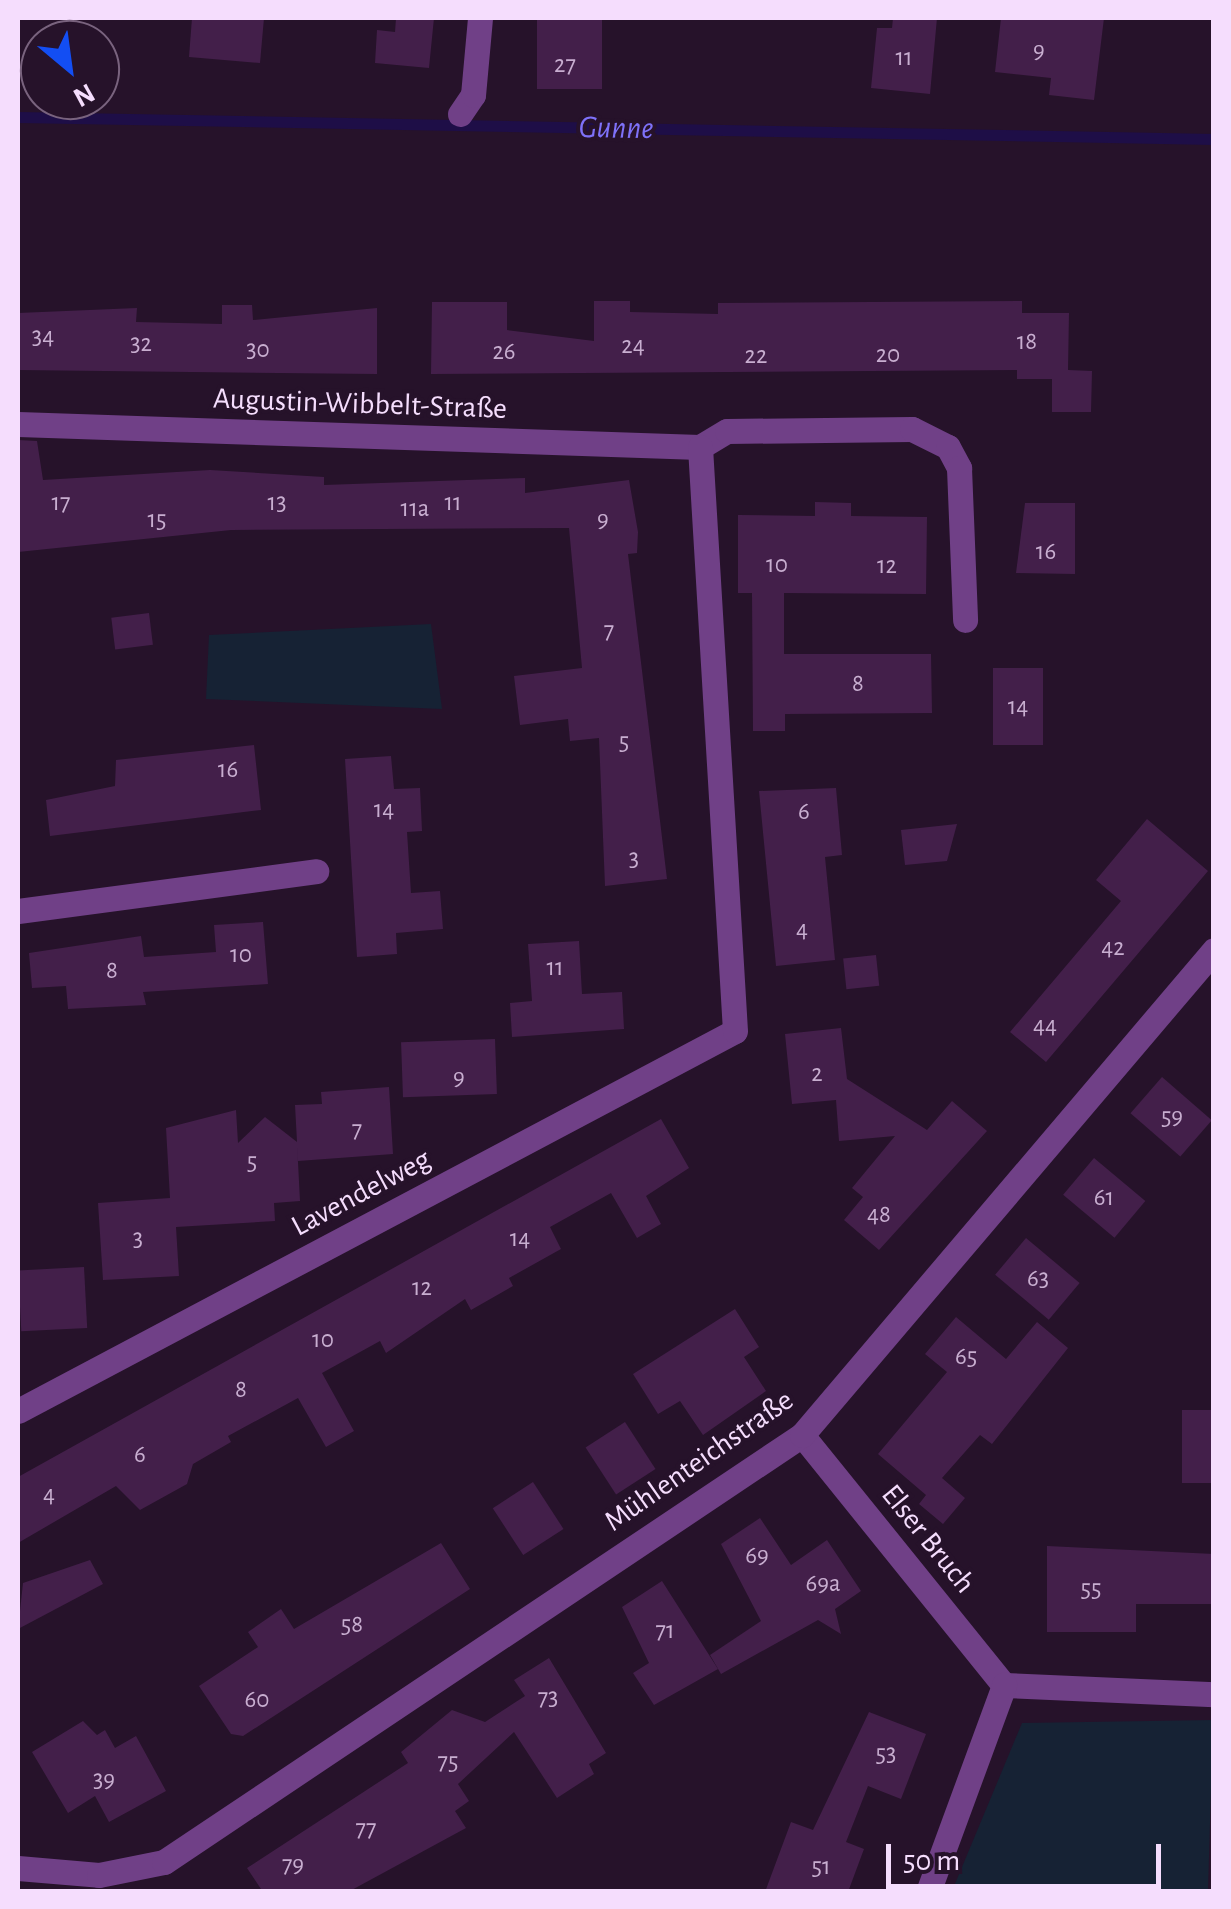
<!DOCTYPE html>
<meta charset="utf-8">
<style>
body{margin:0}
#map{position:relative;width:1231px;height:1909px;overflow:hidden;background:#26122a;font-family:"Alegreya Sans",sans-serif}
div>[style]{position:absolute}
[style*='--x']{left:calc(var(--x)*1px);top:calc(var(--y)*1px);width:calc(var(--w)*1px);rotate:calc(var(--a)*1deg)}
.green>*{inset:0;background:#162234}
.stream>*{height:11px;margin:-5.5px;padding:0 5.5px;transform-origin:5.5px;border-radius:5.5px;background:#1e0e47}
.building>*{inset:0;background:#431f4a;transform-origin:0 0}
.minor>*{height:25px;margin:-12.5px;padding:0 12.5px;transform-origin:12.5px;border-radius:12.5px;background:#704087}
span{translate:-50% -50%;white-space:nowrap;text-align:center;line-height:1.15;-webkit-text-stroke:8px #26122a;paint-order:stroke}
.number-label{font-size:25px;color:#c8aed0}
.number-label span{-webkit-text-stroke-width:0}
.street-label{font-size:30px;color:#f5ddfd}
.water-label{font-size:32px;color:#7e71f8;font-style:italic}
.frame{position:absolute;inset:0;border:20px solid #f5ddfd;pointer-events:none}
.north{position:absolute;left:20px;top:20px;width:100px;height:100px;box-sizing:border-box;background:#26122a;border:2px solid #79637e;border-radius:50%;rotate:151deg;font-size:28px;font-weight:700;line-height:40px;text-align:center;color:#f5ddfd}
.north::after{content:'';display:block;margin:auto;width:35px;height:45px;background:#134ef3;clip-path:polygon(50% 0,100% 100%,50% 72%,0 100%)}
.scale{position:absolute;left:886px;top:1844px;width:275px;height:45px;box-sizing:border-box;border:5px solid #f5ddfd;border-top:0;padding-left:12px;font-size:30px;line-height:35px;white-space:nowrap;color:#f5ddfd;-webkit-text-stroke:8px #26122a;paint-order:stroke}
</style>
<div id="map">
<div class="green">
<div style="clip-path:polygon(431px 624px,442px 709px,206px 699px,209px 635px)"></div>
<div style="clip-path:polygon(1213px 1720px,1208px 1891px,952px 1891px,1022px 1723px)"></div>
</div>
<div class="stream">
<div style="--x:18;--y:117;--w:1196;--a:1.05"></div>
</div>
<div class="building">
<div style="clip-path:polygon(192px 18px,264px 18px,260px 63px,189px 57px)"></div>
<div style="clip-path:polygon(396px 18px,434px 18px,429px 68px,375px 63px,377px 30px,395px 32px)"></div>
<div style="left:537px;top:18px;width:65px;height:71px"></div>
<div style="clip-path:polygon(893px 18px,937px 18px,930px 94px,871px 88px,877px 28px,892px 28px)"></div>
<div style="clip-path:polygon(1001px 18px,1104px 18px,1094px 100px,1049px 95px,1051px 78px,995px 72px)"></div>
<div style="clip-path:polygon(594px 301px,630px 301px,630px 312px,718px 314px,718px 303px,1022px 301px,1022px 313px,1069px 313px,1068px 370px,1092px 371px,1091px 412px,1052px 412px,1052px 379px,1017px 379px,1017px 370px,431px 374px,432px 302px,507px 302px,507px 330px,594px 341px)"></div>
<div style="clip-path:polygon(222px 305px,252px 305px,253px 320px,377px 308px,377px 374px,18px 370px,18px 313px,137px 308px,136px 322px,222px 324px)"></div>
<div style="clip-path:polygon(18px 440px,37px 441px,43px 480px,210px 470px,324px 477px,324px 485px,525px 478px,525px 493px,629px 480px,638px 532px,637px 553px,628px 554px,667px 879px,605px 886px,599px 738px,570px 741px,568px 719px,520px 725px,514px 676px,582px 668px,569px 528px,231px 530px,18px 552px)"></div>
<div style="clip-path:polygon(815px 502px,851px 503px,851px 516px,927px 517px,926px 594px,784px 593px,784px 654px,931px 654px,932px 713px,785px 714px,785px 731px,753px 731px,752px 593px,738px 593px,738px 515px,815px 516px)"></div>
<div style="clip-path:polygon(1025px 503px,1075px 503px,1075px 574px,1016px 573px)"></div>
<div style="left:149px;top:613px;width:32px;height:38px;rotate:83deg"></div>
<div style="left:993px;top:668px;width:50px;height:77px"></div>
<div style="clip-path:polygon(254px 745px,261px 810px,50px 836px,46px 800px,115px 786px,116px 760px)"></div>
<div style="clip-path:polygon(391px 756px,394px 789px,420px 788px,422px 831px,407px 832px,411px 893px,440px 891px,443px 929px,396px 933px,397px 954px,357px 957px,345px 759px)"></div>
<div style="clip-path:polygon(836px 788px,842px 855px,825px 857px,835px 960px,776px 966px,759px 791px)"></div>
<div style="clip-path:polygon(1147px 819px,1208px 871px,1046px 1062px,1010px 1032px,1121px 901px,1096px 880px)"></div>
<div style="clip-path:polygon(957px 824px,947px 861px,905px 865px,901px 830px)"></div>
<div style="clip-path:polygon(263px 922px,268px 984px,143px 992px,146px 1005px,68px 1009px,66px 986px,32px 988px,29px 953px,141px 936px,144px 957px,216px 952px,214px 925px)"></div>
<div style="clip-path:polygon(579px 941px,582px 994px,622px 992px,624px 1029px,512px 1037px,510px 1003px,532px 1001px,528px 944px)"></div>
<div style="left:876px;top:955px;width:31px;height:33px;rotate:84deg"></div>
<div style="clip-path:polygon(841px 1028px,847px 1079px,927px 1130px,952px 1101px,987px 1131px,879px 1250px,844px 1220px,863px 1197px,852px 1188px,895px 1136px,839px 1141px,836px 1100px,792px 1104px,785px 1034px)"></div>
<div style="left:495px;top:1039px;width:55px;height:94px;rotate:88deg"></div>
<div style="left:1162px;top:1077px;width:66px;height:48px;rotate:41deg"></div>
<div style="clip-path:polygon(389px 1087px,393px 1154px,298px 1161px,297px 1143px,300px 1201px,274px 1203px,275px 1221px,176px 1227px,179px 1276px,103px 1280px,98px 1203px,170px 1198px,166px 1128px,236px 1110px,238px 1143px,265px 1117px,297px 1142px,295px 1105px,322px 1104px,321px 1092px)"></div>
<div style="clip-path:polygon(661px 1119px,689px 1168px,646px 1196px,661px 1224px,637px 1238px,611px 1193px,550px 1227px,561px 1249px,509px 1278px,513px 1286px,471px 1310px,465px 1299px,386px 1353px,380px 1341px,322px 1373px,354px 1431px,326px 1447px,298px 1398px,228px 1436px,231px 1442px,193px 1464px,187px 1484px,140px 1510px,116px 1486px,18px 1543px,18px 1477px)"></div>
<div style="left:1094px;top:1158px;width:67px;height:48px;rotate:40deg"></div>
<div style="left:1026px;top:1238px;width:70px;height:48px;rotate:40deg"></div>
<div style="left:84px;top:1267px;width:61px;height:66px;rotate:87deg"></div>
<div style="clip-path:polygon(735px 1309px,759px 1347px,744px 1357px,766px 1391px,703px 1435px,680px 1401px,658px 1414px,633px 1374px)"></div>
<div style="clip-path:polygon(956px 1317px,1006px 1359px,1037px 1322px,1068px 1348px,992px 1444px,980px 1435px,942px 1478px,965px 1498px,943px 1524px,919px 1504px,926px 1495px,878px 1454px,947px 1372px,925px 1354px)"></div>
<div style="left:1182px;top:1410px;width:32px;height:73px"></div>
<div style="left:625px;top:1422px;width:56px;height:47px;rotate:57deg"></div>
<div style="left:533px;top:1482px;width:56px;height:48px;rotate:57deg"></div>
<div style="clip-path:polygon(760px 1518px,791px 1565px,827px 1540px,861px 1591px,835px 1609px,841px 1634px,818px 1620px,721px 1674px,710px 1655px,761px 1621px,721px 1544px)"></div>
<div style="clip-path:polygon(441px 1543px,470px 1589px,243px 1736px,231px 1734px,199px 1686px,258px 1647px,248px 1632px,281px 1609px,294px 1629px)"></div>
<div style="clip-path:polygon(1047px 1546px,1214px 1554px,1214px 1604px,1136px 1604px,1136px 1632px,1047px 1632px)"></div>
<div style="clip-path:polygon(90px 1560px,103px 1584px,18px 1629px,23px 1583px)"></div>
<div style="clip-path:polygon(662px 1581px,718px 1669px,654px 1705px,633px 1673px,649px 1663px,622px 1607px)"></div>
<div style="clip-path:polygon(549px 1658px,606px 1753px,589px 1764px,594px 1774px,557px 1798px,514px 1732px,458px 1784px,469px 1801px,455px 1811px,466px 1828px,348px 1892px,263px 1892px,247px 1868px,408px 1763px,401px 1752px,452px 1710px,485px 1722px,525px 1696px,514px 1680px)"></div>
<div style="clip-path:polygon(869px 1712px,926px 1734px,901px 1799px,868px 1786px,846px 1842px,864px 1849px,848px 1892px,765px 1892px,791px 1822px,813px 1830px)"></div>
<div style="clip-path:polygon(83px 1721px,97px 1735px,105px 1730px,115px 1748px,136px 1736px,166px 1791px,109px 1822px,95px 1796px,68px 1813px,32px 1752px)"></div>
</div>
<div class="minor">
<div style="--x:460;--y:114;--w:23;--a:-56"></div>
<div style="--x:473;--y:95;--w:77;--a:-84.8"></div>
<div style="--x:18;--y:424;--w:682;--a:1.93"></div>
<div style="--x:700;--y:447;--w:31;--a:-31"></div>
<div style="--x:727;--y:431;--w:185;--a:-0.6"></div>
<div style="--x:912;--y:429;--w:40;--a:26.6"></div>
<div style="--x:948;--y:447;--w:24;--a:62"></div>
<div style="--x:959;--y:468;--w:152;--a:87.7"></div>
<div style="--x:18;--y:911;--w:301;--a:-7.6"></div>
<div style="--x:18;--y:1411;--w:811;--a:-27.92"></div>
<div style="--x:735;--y:1031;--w:585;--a:-93.43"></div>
<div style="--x:802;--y:1435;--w:321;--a:51.1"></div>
<div style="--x:1004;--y:1685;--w:210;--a:2.5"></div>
<div style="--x:18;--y:1868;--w:81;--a:4.9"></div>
<div style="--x:99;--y:1875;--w:66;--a:-11.3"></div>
<div style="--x:164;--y:1862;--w:768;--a:-33.79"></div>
<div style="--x:802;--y:1435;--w:636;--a:-49.65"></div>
<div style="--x:928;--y:1892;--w:221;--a:-69.8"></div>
</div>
<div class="number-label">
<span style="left:1039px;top:51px">9</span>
<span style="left:904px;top:58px">11</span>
<span style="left:565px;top:65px">27</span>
<span style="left:43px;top:337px">34</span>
<span style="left:1027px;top:342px">18</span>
<span style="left:141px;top:344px">32</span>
<span style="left:633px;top:346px">24</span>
<span style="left:258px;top:350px">30</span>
<span style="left:504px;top:352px">26</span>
<span style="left:888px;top:355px">20</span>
<span style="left:756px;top:356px">22</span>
<span style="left:61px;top:503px">17</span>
<span style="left:277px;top:503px">13</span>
<span style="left:453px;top:503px">11</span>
<span style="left:415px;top:509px">11a</span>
<span style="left:157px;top:520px">15</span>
<span style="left:603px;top:520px">9</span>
<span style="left:1046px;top:552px">16</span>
<span style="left:777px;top:565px">10</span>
<span style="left:887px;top:566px">12</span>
<span style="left:609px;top:631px">7</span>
<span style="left:858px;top:684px">8</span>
<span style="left:1018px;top:707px">14</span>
<span style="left:624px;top:742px">5</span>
<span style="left:228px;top:770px">16</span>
<span style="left:384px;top:810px">14</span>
<span style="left:804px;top:812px">6</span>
<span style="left:634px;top:859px">3</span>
<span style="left:802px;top:930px">4</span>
<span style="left:1113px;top:948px">42</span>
<span style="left:241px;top:955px">10</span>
<span style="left:555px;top:968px">11</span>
<span style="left:112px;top:971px">8</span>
<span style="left:1045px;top:1026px">44</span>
<span style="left:817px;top:1074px">2</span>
<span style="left:459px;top:1078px">9</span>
<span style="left:1172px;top:1117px">59</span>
<span style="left:357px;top:1130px">7</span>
<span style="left:252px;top:1162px">5</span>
<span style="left:1104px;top:1198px">61</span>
<span style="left:879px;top:1215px">48</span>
<span style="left:138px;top:1239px">3</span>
<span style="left:520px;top:1239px">14</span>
<span style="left:1038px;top:1279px">63</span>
<span style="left:422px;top:1288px">12</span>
<span style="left:323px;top:1340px">10</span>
<span style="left:966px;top:1357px">65</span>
<span style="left:241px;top:1390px">8</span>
<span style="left:140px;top:1455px">6</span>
<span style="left:49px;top:1495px">4</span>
<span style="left:757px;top:1556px">69</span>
<span style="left:823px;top:1584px">69a</span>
<span style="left:1091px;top:1589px">55</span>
<span style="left:352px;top:1625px">58</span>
<span style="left:665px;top:1631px">71</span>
<span style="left:548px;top:1698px">73</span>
<span style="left:257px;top:1700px">60</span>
<span style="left:886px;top:1754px">53</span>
<span style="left:448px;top:1762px">75</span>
<span style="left:104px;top:1780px">39</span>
<span style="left:366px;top:1829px">77</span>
<span style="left:293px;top:1865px">79</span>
<span style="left:821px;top:1867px">51</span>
</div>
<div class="street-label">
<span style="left:360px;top:404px;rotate:2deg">Augustin-Wibbelt-Straße</span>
<span style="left:361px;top:1193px;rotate:-28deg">Lavendelweg</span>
<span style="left:699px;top:1461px;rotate:-35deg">Mühlenteichstraße</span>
<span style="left:928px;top:1539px;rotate:51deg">Elser Bruch</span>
</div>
<div class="water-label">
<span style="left:616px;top:128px;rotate:1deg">Gunne</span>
</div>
<div class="frame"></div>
<div class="north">N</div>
<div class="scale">50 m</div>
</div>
